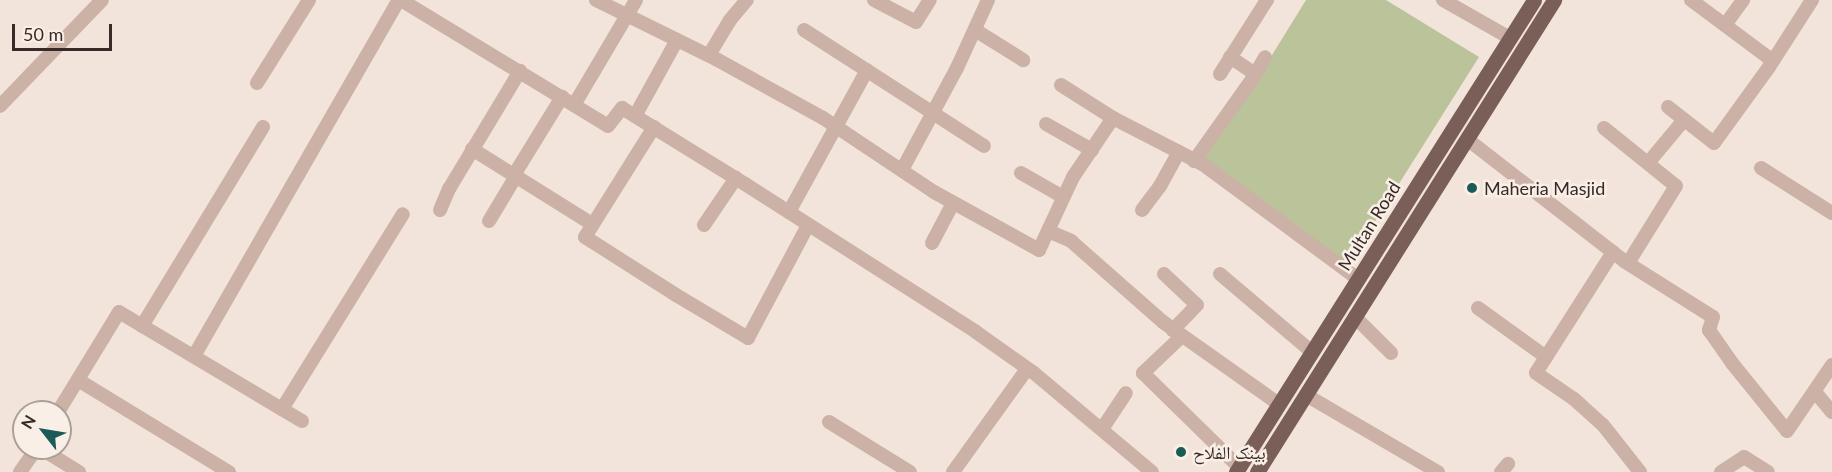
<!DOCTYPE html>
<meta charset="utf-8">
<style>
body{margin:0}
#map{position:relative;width:1832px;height:472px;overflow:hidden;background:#f3e4db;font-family:Lato,"Noto Naskh Arabic",sans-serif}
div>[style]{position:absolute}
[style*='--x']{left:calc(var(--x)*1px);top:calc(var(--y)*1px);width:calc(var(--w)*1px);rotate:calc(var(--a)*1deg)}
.green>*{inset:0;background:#bac39a}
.street>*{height:14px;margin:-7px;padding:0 7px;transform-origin:7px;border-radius:7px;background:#ccb2a6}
.primary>*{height:15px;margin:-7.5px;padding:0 7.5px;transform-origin:7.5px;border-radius:7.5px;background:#7a5f58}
.dots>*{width:16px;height:16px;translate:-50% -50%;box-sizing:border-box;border:3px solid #faefe7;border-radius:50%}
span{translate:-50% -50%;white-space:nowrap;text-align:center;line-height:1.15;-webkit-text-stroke:5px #faefe7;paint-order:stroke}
.poi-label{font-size:18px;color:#372a27}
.left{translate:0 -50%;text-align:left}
.street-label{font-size:18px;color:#372a27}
.north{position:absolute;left:12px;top:400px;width:60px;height:60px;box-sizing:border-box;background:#faefe7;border:2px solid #aca09a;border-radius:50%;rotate:301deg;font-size:16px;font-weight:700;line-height:24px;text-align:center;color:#372a27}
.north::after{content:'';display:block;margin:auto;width:21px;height:27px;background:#1b5b57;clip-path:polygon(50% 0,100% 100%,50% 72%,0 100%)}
.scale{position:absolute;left:12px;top:24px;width:100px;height:27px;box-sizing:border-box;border:3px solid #372a27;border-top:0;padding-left:8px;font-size:18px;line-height:21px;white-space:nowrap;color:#372a27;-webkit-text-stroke:4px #faefe7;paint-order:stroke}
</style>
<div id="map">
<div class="green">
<div style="clip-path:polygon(1306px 0,1386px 0,1479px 57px,1347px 266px,1202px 160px,1259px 76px)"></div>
</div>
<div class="street">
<div style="--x:401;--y:0;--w:242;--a:31.3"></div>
<div style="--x:608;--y:126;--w:23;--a:-52"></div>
<div style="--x:622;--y:108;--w:145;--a:31.7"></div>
<div style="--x:745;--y:184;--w:274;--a:32.6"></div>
<div style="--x:976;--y:332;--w:71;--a:35.3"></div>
<div style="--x:1034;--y:373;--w:154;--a:40"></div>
<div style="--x:596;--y:0;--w:134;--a:26.2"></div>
<div style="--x:716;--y:59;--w:122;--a:28.9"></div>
<div style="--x:823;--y:118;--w:133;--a:33.7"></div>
<div style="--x:934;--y:192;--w:120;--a:28.9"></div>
<div style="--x:1039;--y:250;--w:81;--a:-65"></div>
<div style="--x:1073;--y:177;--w:71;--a:-55.9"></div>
<div style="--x:874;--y:0;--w:47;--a:27.6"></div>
<div style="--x:916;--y:22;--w:26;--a:-58"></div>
<div style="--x:1443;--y:0;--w:77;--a:29.6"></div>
<div style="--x:1691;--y:0;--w:102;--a:36.6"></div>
<div style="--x:1725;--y:25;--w:31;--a:-54"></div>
<div style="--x:804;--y:30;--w:214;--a:32.8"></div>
<div style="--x:975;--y:30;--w:57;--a:32"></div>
<div style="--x:709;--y:55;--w:41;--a:-59"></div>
<div style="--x:730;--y:20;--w:26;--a:-50"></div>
<div style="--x:1230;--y:57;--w:30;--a:34"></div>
<div style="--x:1220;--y:74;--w:88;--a:-57.6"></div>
<div style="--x:257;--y:83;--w:98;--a:-57.9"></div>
<div style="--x:1061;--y:85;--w:62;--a:32.4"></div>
<div style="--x:1113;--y:118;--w:102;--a:27.3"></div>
<div style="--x:1204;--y:165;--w:192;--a:36.5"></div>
<div style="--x:574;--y:105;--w:122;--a:-59.4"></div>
<div style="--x:0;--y:106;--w:147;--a:-46.1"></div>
<div style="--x:1668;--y:107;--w:58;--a:38"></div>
<div style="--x:1714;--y:143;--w:94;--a:-54.1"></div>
<div style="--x:1769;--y:67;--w:80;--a:-57.3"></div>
<div style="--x:635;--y:116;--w:87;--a:-61.1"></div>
<div style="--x:1046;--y:124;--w:53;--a:29.5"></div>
<div style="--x:654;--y:127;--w:130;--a:122.1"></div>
<div style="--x:585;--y:237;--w:108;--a:32.5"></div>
<div style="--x:676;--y:295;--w:84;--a:30.8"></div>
<div style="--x:748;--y:338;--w:128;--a:-62"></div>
<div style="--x:1604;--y:128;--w:92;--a:38.9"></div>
<div style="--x:1676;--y:186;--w:91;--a:121.9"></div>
<div style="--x:1467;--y:139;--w:199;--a:37.8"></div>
<div style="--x:1624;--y:261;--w:105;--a:32.2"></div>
<div style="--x:1713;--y:317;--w:14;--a:107"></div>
<div style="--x:1709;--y:330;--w:40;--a:55.1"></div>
<div style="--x:1732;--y:363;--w:87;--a:51"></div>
<div style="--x:1787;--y:431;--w:80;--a:-55.7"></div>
<div style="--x:472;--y:149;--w:142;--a:32"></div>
<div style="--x:1194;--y:161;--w:102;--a:-54.6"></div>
<div style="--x:1253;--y:78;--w:24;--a:-60"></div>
<div style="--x:1648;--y:163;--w:56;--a:-50.1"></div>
<div style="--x:1761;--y:168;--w:84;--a:32.4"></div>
<div style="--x:902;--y:170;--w:116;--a:-61.7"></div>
<div style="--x:957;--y:68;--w:75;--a:-65.5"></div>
<div style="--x:1021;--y:173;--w:48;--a:29.7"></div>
<div style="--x:514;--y:175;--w:92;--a:-58.4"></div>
<div style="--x:440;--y:210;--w:23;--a:-67"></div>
<div style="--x:449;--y:189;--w:138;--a:-59"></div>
<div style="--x:1142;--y:210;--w:30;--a:-53"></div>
<div style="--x:1160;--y:186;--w:39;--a:-61"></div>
<div style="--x:789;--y:212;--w:162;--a:-61.2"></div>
<div style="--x:489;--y:221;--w:52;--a:-59"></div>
<div style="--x:704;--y:225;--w:57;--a:-55.8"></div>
<div style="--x:1048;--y:231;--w:25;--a:23"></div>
<div style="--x:1071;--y:241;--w:123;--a:41.4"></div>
<div style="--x:1163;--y:322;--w:142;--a:35.3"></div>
<div style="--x:932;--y:243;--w:45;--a:-62.3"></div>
<div style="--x:1613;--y:252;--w:143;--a:122.5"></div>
<div style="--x:1536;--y:373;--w:46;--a:34.4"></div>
<div style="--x:1574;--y:399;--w:39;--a:42"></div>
<div style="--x:1603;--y:425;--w:60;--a:51.8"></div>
<div style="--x:1164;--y:274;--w:45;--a:43.2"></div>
<div style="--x:1197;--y:305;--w:35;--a:134"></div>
<div style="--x:1220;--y:274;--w:121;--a:40.3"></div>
<div style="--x:1478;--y:308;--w:84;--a:35.8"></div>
<div style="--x:1355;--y:317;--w:51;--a:45"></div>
<div style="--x:142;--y:326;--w:233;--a:-58.7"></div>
<div style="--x:1182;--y:336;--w:54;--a:136.5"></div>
<div style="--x:1143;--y:373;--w:134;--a:44.4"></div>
<div style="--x:194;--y:356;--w:411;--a:-60.1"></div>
<div style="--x:78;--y:380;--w:177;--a:31.4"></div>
<div style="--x:1816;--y:393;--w:25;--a:50"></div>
<div style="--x:1306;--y:395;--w:153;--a:30.3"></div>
<div style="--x:282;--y:409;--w:229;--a:-58.2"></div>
<div style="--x:58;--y:412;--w:117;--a:-58.6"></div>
<div style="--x:119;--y:312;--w:213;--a:30.8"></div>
<div style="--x:829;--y:422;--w:95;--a:31.7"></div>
<div style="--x:1102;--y:429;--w:43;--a:-56.3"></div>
<div style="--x:40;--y:448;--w:46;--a:31.6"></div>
<div style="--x:20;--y:472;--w:29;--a:-55"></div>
<div style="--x:953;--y:472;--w:127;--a:-54.3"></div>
<div style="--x:1501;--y:472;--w:11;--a:-49"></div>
<div style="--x:1721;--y:472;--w:27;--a:-33"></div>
<div style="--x:1744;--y:457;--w:28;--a:32"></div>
</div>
<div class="primary">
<div style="--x:1236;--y:472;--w:558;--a:-57.73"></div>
<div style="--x:1257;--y:472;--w:558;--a:-57.82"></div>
</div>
<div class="dots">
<div style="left:1472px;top:188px;background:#1b5b57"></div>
<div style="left:1181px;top:452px;background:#1b5b57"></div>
</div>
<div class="poi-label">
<span class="left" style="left:1484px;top:188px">Maheria Masjid</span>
<span class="left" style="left:1193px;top:452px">بینک الفلاح</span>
</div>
<div class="street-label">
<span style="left:1369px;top:226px;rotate:-58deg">Multan Road</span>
</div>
<div class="north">N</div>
<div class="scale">50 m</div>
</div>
